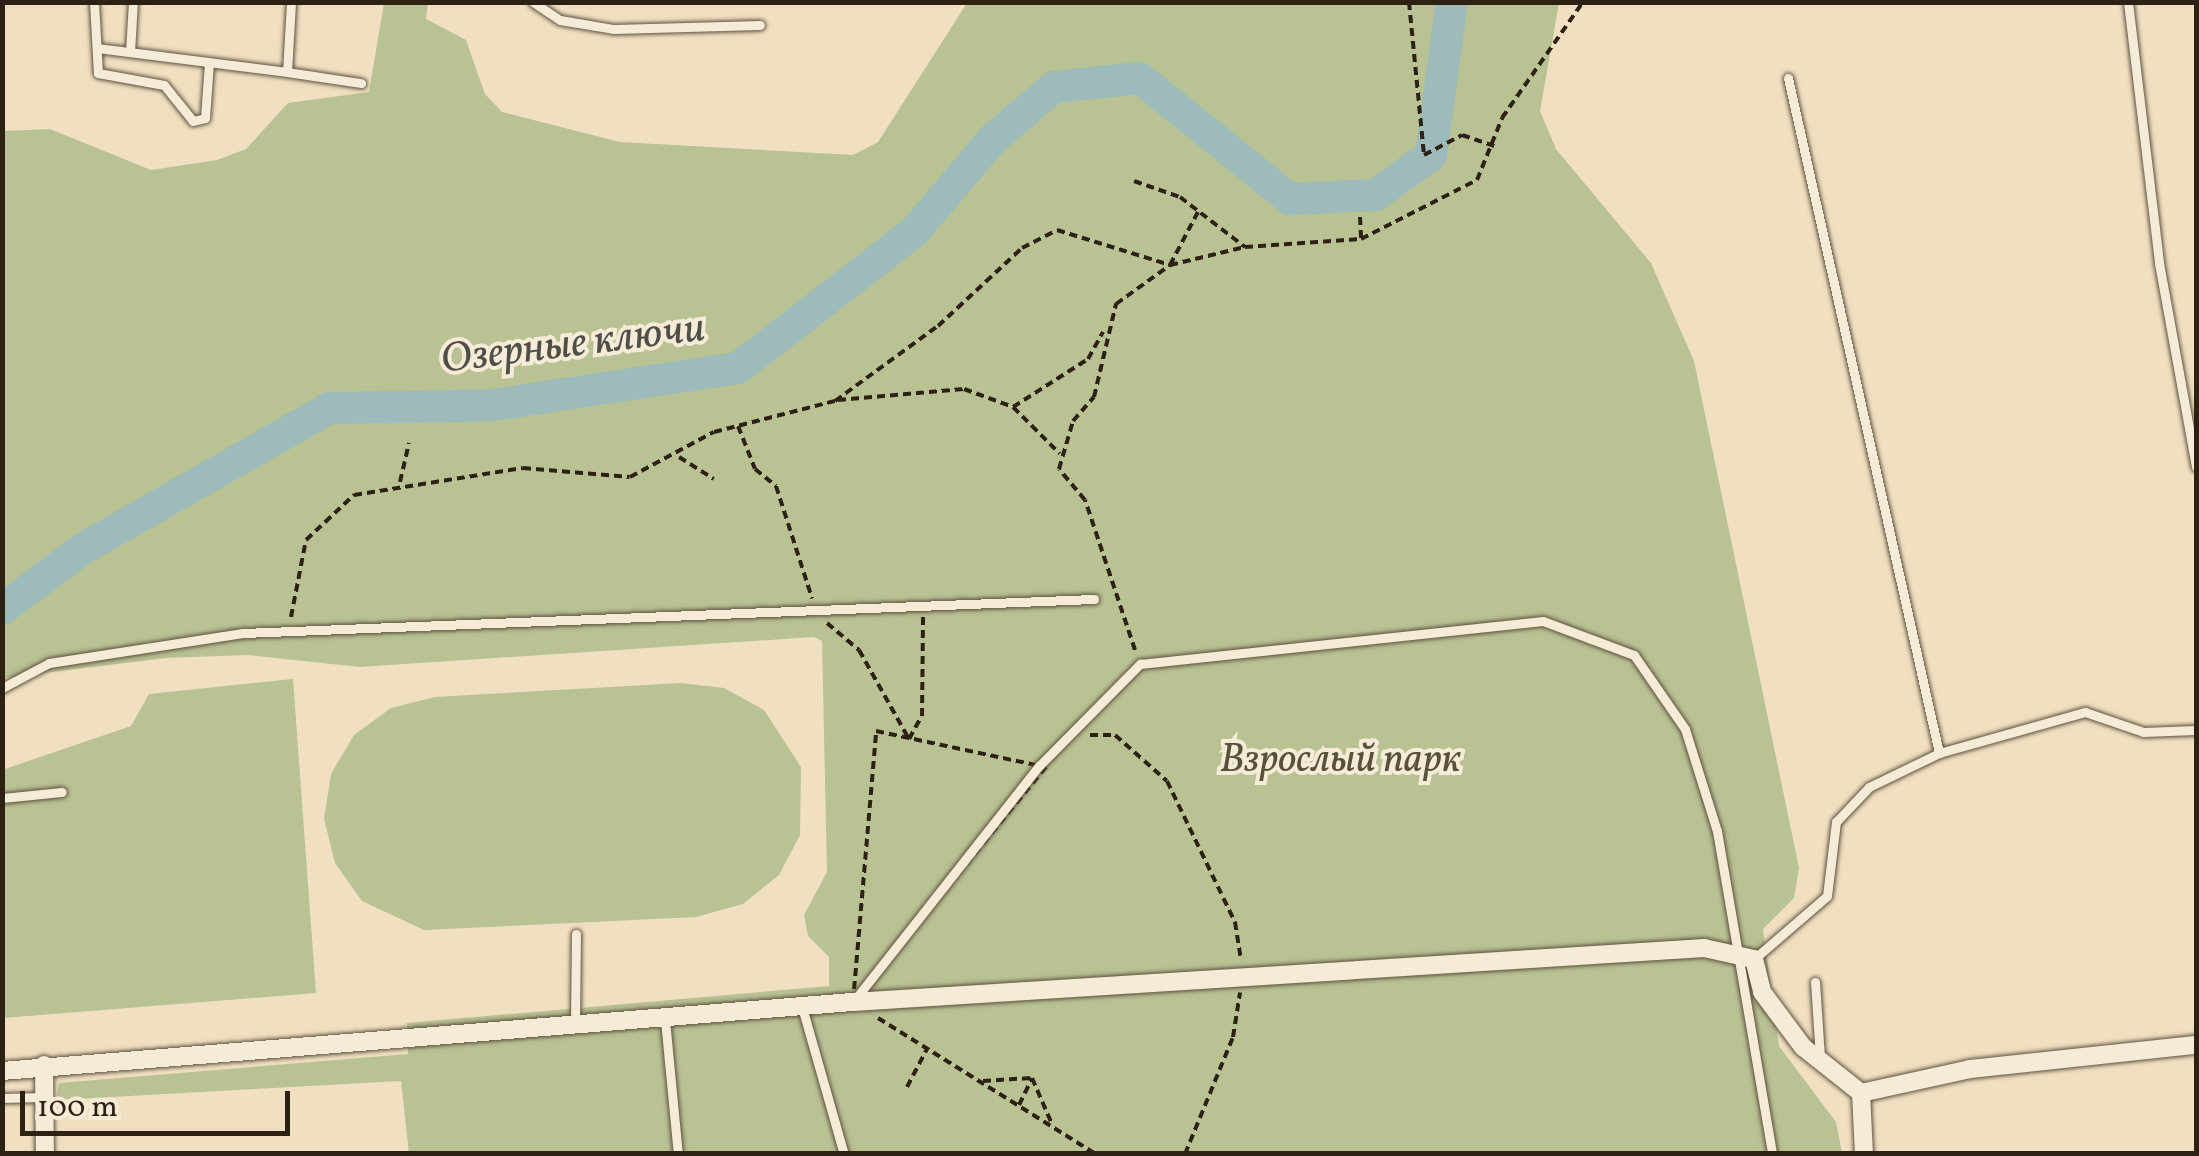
<!DOCTYPE html>
<meta charset="utf-8">
<style>
body{margin:0}
#map{position:relative;width:2199px;height:1156px;overflow:hidden;background:#f0e0c1;font-family:Vollkorn,serif}
div>[style]{position:absolute}
[style*='--x']{left:calc(var(--x)*1px);top:calc(var(--y)*1px);width:calc(var(--w)*1px);rotate:calc(var(--a)*1deg)}
.green>*{inset:0;background:#b9c293}
.river>*{height:32px;margin:-16px;padding:0 16px;transform-origin:16px;border-radius:16px;background:#9cbbba}
.path>*{height:4px;margin-top:-2px;transform-origin:0;background:repeating-linear-gradient(90deg,#2d2114 0 8px,transparent 0 13px)}
.roads{filter:drop-shadow(0 0 2px #5e513f) drop-shadow(0 0 2px #5e513f)}
.lane>*{height:9px;margin:-4.5px;padding:0 4.5px;transform-origin:4.5px;border-radius:4.5px;background:#f5ebd7}
.street>*{height:18px;margin:-9px;padding:0 9px;transform-origin:9px;border-radius:9px;background:#f5ebd7}
span{translate:-50% -50%;white-space:nowrap;text-align:center;line-height:1.15;-webkit-text-stroke:8px #f5ebd7;paint-order:stroke}
.park-label{font-size:40px;color:#57513a;font-style:italic}
.water-label{font-size:42px;color:#4e4f46;font-style:italic}
.frame{position:absolute;inset:0;border:5px solid #2d2114;pointer-events:none}
.scale{position:absolute;left:20px;top:1091px;width:270px;height:45px;box-sizing:border-box;border:5px solid #2d2114;border-top:0;padding-left:12px;font-size:30px;line-height:35px;white-space:nowrap;color:#2d2114;-webkit-text-stroke:8px #f5ebd7;paint-order:stroke}
</style>
<div id="map">
<div class="green">
<div style="clip-path:polygon(384px 3px,428px 3px,426px 19px,466px 40px,485px 94px,502px 112px,620px 142px,853px 155px,878px 142px,967px 3px,1559px 3px,1540px 111px,1556px 149px,1651px 263px,1694px 361px,1799px 868px,1794px 898px,1763px 929px,1779px 1046px,1836px 1122px,1842px 1153px,409px 1154px,401px 1081px,56px 1100px,59px 1083px,408px 1054px,407px 1023px,829px 986px,829px 957px,808px 936px,804px 915px,827px 872px,822px 641px,814px 637px,360px 667px,248px 655px,166px 658px,3px 678px,2px 131px,50px 129px,151px 170px,217px 160px,246px 149px,288px 103px,369px 92px)"></div>
<div style="clip-path:polygon(293px 679px,316px 993px,3px 1018px,2px 770px,131px 726px,149px 694px)"></div>
<div style="clip-path:polygon(681px 683px,724px 688px,764px 710px,801px 767px,800px 835px,779px 875px,743px 904px,696px 917px,424px 930px,362px 901px,335px 863px,324px 819px,331px 774px,354px 735px,391px 708px,435px 697px)"></div>
</div>
<div class="river">
<div style="--x:2;--y:609;--w:102;--a:-36.6"></div>
<div style="--x:84;--y:548;--w:282;--a:-29.7"></div>
<div style="--x:329;--y:408;--w:164;--a:-1"></div>
<div style="--x:493;--y:405;--w:248;--a:-8.6"></div>
<div style="--x:738;--y:368;--w:222;--a:-37.7"></div>
<div style="--x:914;--y:232;--w:122;--a:-49.7"></div>
<div style="--x:993;--y:139;--w:80;--a:-40.4"></div>
<div style="--x:1054;--y:87;--w:86;--a:-6"></div>
<div style="--x:1140;--y:78;--w:193;--a:38.9"></div>
<div style="--x:1290;--y:199;--w:86;--a:-2.7"></div>
<div style="--x:1376;--y:195;--w:68;--a:-36"></div>
<div style="--x:1431;--y:155;--w:154;--a:-82.2"></div>
</div>
<div class="path">
<div style="--x:1409;--y:2;--w:154;--a:84.4"></div>
<div style="--x:1424;--y:155;--w:43;--a:-27.8"></div>
<div style="--x:1462;--y:135;--w:36;--a:19"></div>
<div style="--x:1134;--y:181;--w:49;--a:19.2"></div>
<div style="--x:1180;--y:197;--w:82;--a:37.6"></div>
<div style="--x:1360;--y:217;--w:22;--a:87"></div>
<div style="--x:838;--y:400;--w:126;--a:-5"></div>
<div style="--x:964;--y:389;--w:52;--a:20.2"></div>
<div style="--x:1013;--y:407;--w:66;--a:45"></div>
<div style="--x:1013;--y:407;--w:89;--a:-32.6"></div>
<div style="--x:1088;--y:359;--w:31;--a:-61"></div>
<div style="--x:738;--y:426;--w:46;--a:68.4"></div>
<div style="--x:755;--y:469;--w:27;--a:39"></div>
<div style="--x:776;--y:486;--w:118;--a:72.2"></div>
<div style="--x:679;--y:457;--w:41;--a:32.2"></div>
<div style="--x:400;--y:482;--w:40;--a:-77"></div>
<div style="--x:291;--y:617;--w:78;--a:-79"></div>
<div style="--x:306;--y:540;--w:66;--a:-43.2"></div>
<div style="--x:354;--y:495;--w:171;--a:-9.1"></div>
<div style="--x:523;--y:468;--w:107;--a:4.8"></div>
<div style="--x:630;--y:477;--w:95;--a:-28.2"></div>
<div style="--x:714;--y:432;--w:125;--a:-14.4"></div>
<div style="--x:835;--y:401;--w:127;--a:-36.1"></div>
<div style="--x:938;--y:326;--w:115;--a:-42.9"></div>
<div style="--x:1022;--y:248;--w:39;--a:-27"></div>
<div style="--x:1057;--y:230;--w:118;--a:17.2"></div>
<div style="--x:1170;--y:265;--w:60;--a:-62.2"></div>
<div style="--x:827;--y:623;--w:42;--a:40.2"></div>
<div style="--x:859;--y:650;--w:102;--a:60.7"></div>
<div style="--x:909;--y:739;--w:26;--a:-61"></div>
<div style="--x:922;--y:716;--w:100;--a:-89.4"></div>
<div style="--x:1135;--y:650;--w:158;--a:-108.4"></div>
<div style="--x:1085;--y:500;--w:40;--a:-130"></div>
<div style="--x:1059;--y:469;--w:50;--a:-73.7"></div>
<div style="--x:1073;--y:421;--w:32;--a:-49"></div>
<div style="--x:1094;--y:397;--w:96;--a:-76.7"></div>
<div style="--x:1116;--y:304;--w:67;--a:-35.8"></div>
<div style="--x:1170;--y:265;--w:77;--a:-13.5"></div>
<div style="--x:1245;--y:247;--w:116;--a:-3.9"></div>
<div style="--x:1361;--y:239;--w:130;--a:-27"></div>
<div style="--x:1477;--y:180;--w:67;--a:-68"></div>
<div style="--x:1502;--y:118;--w:141;--a:-55.1"></div>
<div style="--x:876;--y:731;--w:174;--a:12"></div>
<div style="--x:1046;--y:767;--w:304;--a:129.4"></div>
<div style="--x:853;--y:1002;--w:272;--a:-85.1"></div>
<div style="--x:1090;--y:735;--w:25;--a:0"></div>
<div style="--x:1115;--y:735;--w:69;--a:41.5"></div>
<div style="--x:1167;--y:781;--w:157;--a:64.3"></div>
<div style="--x:1235;--y:922;--w:37;--a:81"></div>
<div style="--x:878;--y:1018;--w:257;--a:32"></div>
<div style="--x:983;--y:1081;--w:49;--a:-3.5"></div>
<div style="--x:1032;--y:1078;--w:48;--a:66.6"></div>
<div style="--x:907;--y:1087;--w:45;--a:-62.3"></div>
<div style="--x:1019;--y:1105;--w:30;--a:-64"></div>
<div style="--x:1185;--y:1154;--w:126;--a:-67.7"></div>
<div style="--x:1233;--y:1037;--w:45;--a:-81"></div>
</div>
<div class="roads">
<div class="lane">
<div style="--x:94;--y:2;--w:71;--a:86.8"></div>
<div style="--x:98;--y:73;--w:67;--a:10.3"></div>
<div style="--x:164;--y:85;--w:46;--a:51.1"></div>
<div style="--x:193;--y:121;--w:12;--a:-14"></div>
<div style="--x:205;--y:118;--w:56;--a:-85.9"></div>
<div style="--x:533;--y:2;--w:32;--a:34"></div>
<div style="--x:560;--y:20;--w:55;--a:9.5"></div>
<div style="--x:614;--y:29;--w:146;--a:-1.6"></div>
<div style="--x:2128;--y:2;--w:263;--a:83.2"></div>
<div style="--x:2159;--y:263;--w:207;--a:79.7"></div>
<div style="--x:97;--y:48;--w:192;--a:7.2"></div>
<div style="--x:287;--y:72;--w:70;--a:-86.7"></div>
<div style="--x:130;--y:52;--w:50;--a:-86.6"></div>
<div style="--x:287;--y:72;--w:75;--a:8.5"></div>
<div style="--x:1788;--y:78;--w:692;--a:77.39"></div>
<div style="--x:2;--y:688;--w:53;--a:-28"></div>
<div style="--x:49;--y:663;--w:196;--a:-8.8"></div>
<div style="--x:243;--y:633;--w:852;--a:-2.29"></div>
<div style="--x:2;--y:798;--w:60;--a:-5.7"></div>
<div style="--x:1754;--y:959;--w:96;--a:-40.8"></div>
<div style="--x:1827;--y:896;--w:75;--a:-83.1"></div>
<div style="--x:1836;--y:822;--w:48;--a:-46.7"></div>
<div style="--x:1869;--y:787;--w:78;--a:-25.9"></div>
<div style="--x:1939;--y:753;--w:152;--a:-15.7"></div>
<div style="--x:2085;--y:712;--w:61;--a:19"></div>
<div style="--x:2143;--y:732;--w:53;--a:-2.2"></div>
<div style="--x:1815;--y:982;--w:76;--a:86.2"></div>
<div style="--x:853;--y:1002;--w:300;--a:-51.8"></div>
<div style="--x:1039;--y:766;--w:144;--a:-45.3"></div>
<div style="--x:1140;--y:664;--w:405;--a:-6.1"></div>
<div style="--x:1543;--y:621;--w:97;--a:20.5"></div>
<div style="--x:1634;--y:655;--w:90;--a:55.4"></div>
<div style="--x:1685;--y:729;--w:107;--a:72.6"></div>
<div style="--x:1717;--y:831;--w:328;--a:80.3"></div>
<div style="--x:802;--y:1007;--w:153;--a:74.1"></div>
<div style="--x:665;--y:1020;--w:135;--a:84.5"></div>
<div style="--x:575;--y:1025;--w:91;--a:-89.4"></div>
<div style="--x:2;--y:1098;--w:41;--a:-1.4"></div>
</div>
<div class="street">
<div style="--x:44;--y:1065;--w:89;--a:89.4"></div>
<div style="--x:2;--y:1071;--w:854;--a:-4.64"></div>
<div style="--x:853;--y:1002;--w:853;--a:-3.63"></div>
<div style="--x:1704;--y:948;--w:51;--a:12.4"></div>
<div style="--x:1754;--y:959;--w:34;--a:76"></div>
<div style="--x:1762;--y:992;--w:69;--a:53.3"></div>
<div style="--x:1803;--y:1047;--w:74;--a:38.4"></div>
<div style="--x:1861;--y:1093;--w:112;--a:-12.4"></div>
<div style="--x:1970;--y:1069;--w:227;--a:-6.1"></div>
<div style="--x:1861;--y:1093;--w:61;--a:87.2"></div>
</div>
</div>
<div class="park-label">
<span style="left:1340px;top:761px">Взрослый парк</span>
</div>
<div class="water-label">
<span style="left:573px;top:346px;rotate:-7deg">Озерные ключи</span>
</div>
<div class="frame"></div>
<div class="scale">100 m</div>
</div>
